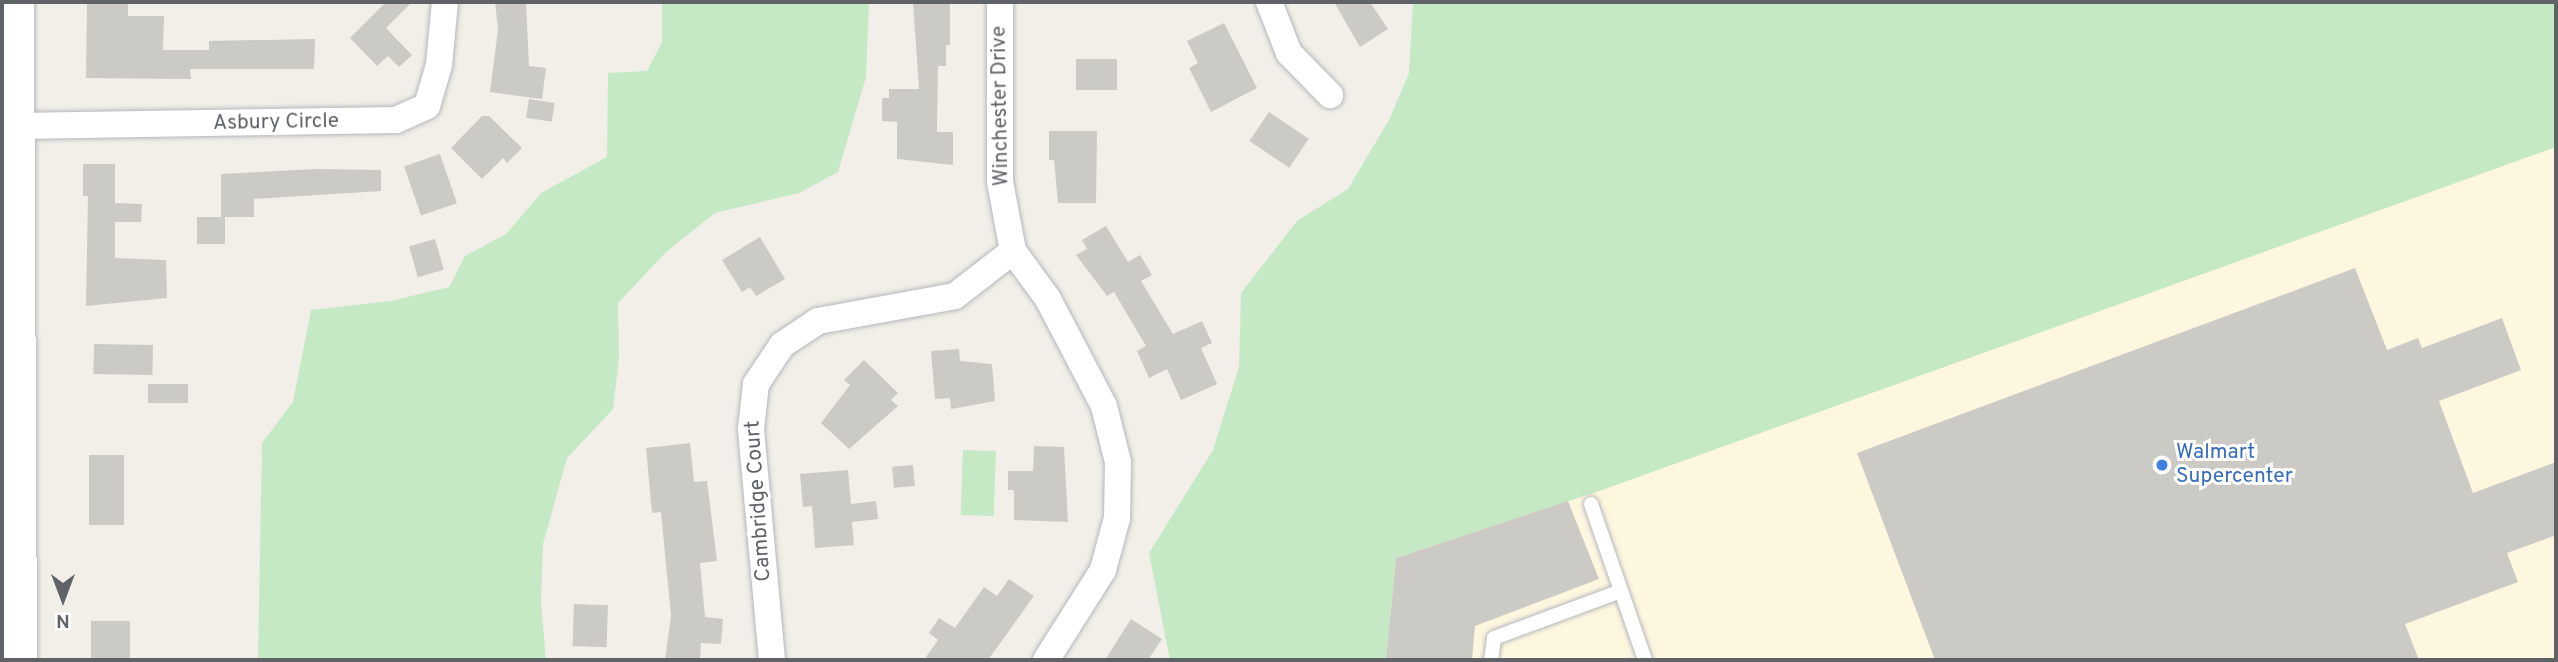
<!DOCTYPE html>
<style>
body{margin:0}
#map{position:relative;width:2558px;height:662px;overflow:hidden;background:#f1efe8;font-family:Overpass,sans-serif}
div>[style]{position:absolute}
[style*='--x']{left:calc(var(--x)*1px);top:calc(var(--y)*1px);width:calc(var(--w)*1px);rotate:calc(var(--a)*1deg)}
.commercial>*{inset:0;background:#fef7e0}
.green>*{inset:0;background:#c5e8c5;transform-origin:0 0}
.building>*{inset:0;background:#cccac5;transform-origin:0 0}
.roads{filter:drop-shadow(0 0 2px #b5b8bc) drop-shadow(0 0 2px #b5b8bc)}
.service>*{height:14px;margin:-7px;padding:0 7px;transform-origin:7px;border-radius:7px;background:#fff}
.minor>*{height:26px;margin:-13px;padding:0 13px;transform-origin:13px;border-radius:13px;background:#fff}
.tertiary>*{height:33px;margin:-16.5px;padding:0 16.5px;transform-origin:16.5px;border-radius:16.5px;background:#fff}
.dots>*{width:19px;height:19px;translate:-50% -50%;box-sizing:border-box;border:4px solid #fff;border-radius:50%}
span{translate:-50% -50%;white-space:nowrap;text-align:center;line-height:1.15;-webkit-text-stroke:6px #fff;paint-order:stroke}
.street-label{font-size:21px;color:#5f6368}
.shop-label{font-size:21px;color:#366cbe}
.left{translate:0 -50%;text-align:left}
.frame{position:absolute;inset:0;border:4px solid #5f6368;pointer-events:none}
.north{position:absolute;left:28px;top:564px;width:70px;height:70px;-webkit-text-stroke:5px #fff;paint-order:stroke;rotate:180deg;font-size:19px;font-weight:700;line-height:28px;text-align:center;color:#5f6368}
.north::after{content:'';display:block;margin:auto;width:24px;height:32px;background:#5f6368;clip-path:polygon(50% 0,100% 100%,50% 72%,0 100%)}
</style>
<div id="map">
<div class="commercial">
<div style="clip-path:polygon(2556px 146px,2556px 660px,1386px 660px,1396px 558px,1602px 490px)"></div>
</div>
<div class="green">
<div style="clip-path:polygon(662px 2px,869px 2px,866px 77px,838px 172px,799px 193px,715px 213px,666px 252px,618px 303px,619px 359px,613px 409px,567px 458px,543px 544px,541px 602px,546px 660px,258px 660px,262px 443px,293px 402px,311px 310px,391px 301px,449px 287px,465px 256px,506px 234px,541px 193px,607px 157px,608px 73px,647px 71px,662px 42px)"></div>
<div style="clip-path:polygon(1413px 2px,2556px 2px,2556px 147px,1602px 490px,1396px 558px,1386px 660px,1170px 660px,1149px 553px,1213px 450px,1239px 367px,1241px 293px,1297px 221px,1348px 189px,1389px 120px,1409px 73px)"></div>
<div style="left:963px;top:450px;width:33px;height:65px;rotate:2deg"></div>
</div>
<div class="building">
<div style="clip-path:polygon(87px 2px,128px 2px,128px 16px,164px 16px,163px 50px,209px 50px,209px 41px,315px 39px,314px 69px,190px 69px,191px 79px,86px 78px)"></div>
<div style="clip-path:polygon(386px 2px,412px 2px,386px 28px,412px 55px,399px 67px,388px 56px,377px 66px,350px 38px)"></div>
<div style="clip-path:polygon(495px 2px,526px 2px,529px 66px,546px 68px,542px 99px,490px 92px,498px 30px)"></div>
<div style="clip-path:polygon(913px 2px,950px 2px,950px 45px,946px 45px,946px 66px,938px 66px,937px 132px,953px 132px,953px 165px,897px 159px,897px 122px,882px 121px,882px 98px,889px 98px,889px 89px,919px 89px)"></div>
<div style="clip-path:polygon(1334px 2px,1370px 2px,1388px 29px,1360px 47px)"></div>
<div style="clip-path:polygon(1224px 23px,1257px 88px,1211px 112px,1189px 68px,1198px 63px,1187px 41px)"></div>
<div style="left:1076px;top:59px;width:41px;height:31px"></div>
<div style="left:529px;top:99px;width:26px;height:19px;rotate:9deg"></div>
<div style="left:1269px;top:112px;width:48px;height:35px;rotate:34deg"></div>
<div style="clip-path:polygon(482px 116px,489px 116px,522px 148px,507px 163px,503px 158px,482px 179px,451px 148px)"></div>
<div style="clip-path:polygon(1049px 131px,1097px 131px,1096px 203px,1058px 203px,1054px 160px,1049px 160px)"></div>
<div style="left:440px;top:154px;width:52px;height:38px;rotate:71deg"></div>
<div style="clip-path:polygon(83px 164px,115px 164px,115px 203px,142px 204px,141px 222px,115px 222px,115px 258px,166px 260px,167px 298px,86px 306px,88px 196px,83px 196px)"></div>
<div style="clip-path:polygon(316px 169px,381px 170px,381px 191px,254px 199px,254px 217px,225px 217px,225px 244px,197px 244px,197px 217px,221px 217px,221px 174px)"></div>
<div style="clip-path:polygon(1106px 226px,1128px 262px,1140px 255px,1152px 275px,1141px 281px,1173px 334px,1202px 321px,1212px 343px,1201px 348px,1217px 384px,1181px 400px,1167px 369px,1149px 378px,1137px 351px,1146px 346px,1114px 292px,1107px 296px,1076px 255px,1087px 249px,1082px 240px)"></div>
<div style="clip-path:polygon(760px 237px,785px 279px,756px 296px,750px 287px,742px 292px,722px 260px)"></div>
<div style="left:435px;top:239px;width:32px;height:27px;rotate:74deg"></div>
<div style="clip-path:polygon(2355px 268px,2387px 350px,2418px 338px,2422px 348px,2502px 318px,2521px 370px,2439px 401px,2473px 493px,2556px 462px,2556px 535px,2507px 553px,2518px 582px,2405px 624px,2419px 660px,1935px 660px,1857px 453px)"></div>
<div style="left:94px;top:344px;width:59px;height:30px;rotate:1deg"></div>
<div style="clip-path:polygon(959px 349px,960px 361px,992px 364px,995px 401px,951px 409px,950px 398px,935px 399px,931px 351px)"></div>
<div style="clip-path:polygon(864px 360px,898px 393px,891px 400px,898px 406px,849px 449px,821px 423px,850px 385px,844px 380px)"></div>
<div style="left:148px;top:384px;width:40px;height:19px"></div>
<div style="clip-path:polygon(690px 443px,694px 482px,707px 481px,717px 561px,700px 563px,705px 617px,723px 619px,721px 644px,701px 643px,700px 660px,665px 660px,671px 616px,661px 512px,652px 513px,646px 448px)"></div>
<div style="clip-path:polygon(1034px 446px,1064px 447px,1068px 522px,1014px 520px,1014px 490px,1008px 490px,1008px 471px,1033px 471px)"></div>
<div style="left:124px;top:455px;width:70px;height:35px;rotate:90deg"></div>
<div style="left:913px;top:465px;width:21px;height:21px;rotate:85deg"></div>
<div style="clip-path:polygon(848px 470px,851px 504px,876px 501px,878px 519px,852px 522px,854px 545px,815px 548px,812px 506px,803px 507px,800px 474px)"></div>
<div style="clip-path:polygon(1568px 501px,1599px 579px,1475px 626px,1472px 660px,1386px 660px,1396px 558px)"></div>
<div style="clip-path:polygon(1009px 579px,1034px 596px,988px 660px,924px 660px,938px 640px,929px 633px,939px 618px,955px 628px,984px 587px,997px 596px)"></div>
<div style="left:574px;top:604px;width:34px;height:42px;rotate:2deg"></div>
<div style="clip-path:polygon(1131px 619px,1162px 639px,1148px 660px,1105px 660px)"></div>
<div style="left:91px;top:621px;width:39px;height:39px"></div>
</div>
<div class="roads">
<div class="service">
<div style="--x:1591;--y:504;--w:165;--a:70.9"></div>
<div style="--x:1491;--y:660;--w:22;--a:-82"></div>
<div style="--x:1494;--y:638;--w:135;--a:-20.3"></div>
</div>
<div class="minor">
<div style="--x:1000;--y:2;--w:180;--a:90"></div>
<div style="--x:1000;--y:182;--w:70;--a:79.3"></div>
<div style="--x:1269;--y:2;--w:55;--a:68.6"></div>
<div style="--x:1289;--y:53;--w:59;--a:45.7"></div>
<div style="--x:15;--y:126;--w:381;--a:-0.9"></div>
<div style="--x:396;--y:120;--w:34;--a:-24"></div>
<div style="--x:427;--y:106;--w:43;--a:-73.7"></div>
<div style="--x:439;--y:65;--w:63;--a:-84.6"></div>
<div style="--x:772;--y:660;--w:232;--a:-95.2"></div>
<div style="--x:751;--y:429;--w:45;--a:-83.7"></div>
<div style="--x:756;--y:384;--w:47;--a:-56.3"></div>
<div style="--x:782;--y:345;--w:43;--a:-33.7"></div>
<div style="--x:818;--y:321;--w:139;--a:-10.3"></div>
<div style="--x:955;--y:296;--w:73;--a:-37.8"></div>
<div style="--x:1013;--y:251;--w:59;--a:53.9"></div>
<div style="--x:1048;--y:299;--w:121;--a:62.4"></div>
<div style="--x:1104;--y:406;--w:58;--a:76"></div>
<div style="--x:1118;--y:462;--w:56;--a:91"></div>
<div style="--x:1117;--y:518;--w:54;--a:105.1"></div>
<div style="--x:1103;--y:570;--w:107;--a:122.3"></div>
</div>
<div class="tertiary">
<div style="--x:17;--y:2;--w:658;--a:89.74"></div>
</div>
</div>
<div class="dots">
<div style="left:2162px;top:465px;background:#3f7fe0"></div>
</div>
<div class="street-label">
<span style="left:1001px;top:106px;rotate:-91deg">Winchester Drive</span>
<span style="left:276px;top:123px;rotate:-1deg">Asbury Circle</span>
<span style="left:759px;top:501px;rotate:-94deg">Cambridge Court</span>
</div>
<div class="shop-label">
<span class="left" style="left:2176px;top:465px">Walmart<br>Supercenter</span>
</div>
<div class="frame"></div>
<div class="north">N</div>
</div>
